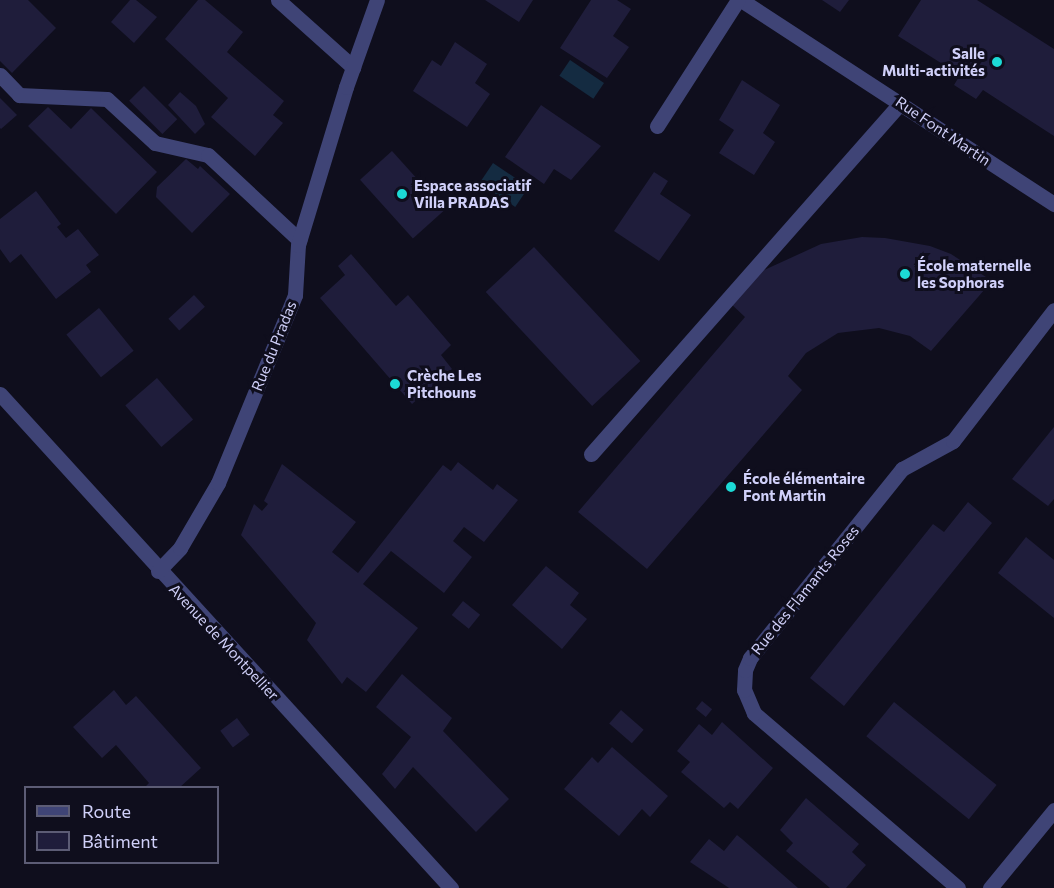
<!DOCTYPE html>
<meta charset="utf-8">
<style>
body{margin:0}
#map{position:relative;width:1054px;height:888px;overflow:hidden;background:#0f0e1d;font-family:Commissioner,sans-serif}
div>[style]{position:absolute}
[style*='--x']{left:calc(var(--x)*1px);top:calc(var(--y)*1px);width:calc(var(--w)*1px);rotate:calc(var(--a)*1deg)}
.water>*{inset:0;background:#142b41;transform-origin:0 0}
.building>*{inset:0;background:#1f1d3b;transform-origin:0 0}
.minor>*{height:15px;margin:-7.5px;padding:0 7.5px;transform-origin:7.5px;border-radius:7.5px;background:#3f4476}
.dots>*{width:16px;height:16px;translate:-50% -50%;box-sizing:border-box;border:3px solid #0f0e1d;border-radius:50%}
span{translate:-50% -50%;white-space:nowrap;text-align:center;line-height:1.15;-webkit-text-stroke:6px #0f0e1d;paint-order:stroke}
.poi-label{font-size:15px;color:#d0d0f9;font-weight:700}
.right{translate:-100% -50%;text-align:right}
.left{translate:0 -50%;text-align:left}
.street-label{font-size:15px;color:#d0d0f9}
.legend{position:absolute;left:24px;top:786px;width:195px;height:78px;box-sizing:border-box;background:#0f0e1d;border:2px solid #5c5c75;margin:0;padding:8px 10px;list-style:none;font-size:18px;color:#d0d0f9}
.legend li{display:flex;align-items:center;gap:12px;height:30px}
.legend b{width:30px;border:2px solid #5c5c75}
</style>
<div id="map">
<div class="water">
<div style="left:570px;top:60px;width:41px;height:19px;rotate:34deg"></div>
<div style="left:493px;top:163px;width:43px;height:24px;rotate:34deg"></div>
</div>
<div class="building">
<div style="clip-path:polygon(0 0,28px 0,56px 28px,12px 73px,0 61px)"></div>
<div style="clip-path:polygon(130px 0,136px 0,157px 17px,134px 43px,111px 22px)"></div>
<div style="clip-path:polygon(198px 0,205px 0,243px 32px,227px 52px,284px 101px,273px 115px,283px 123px,255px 156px,211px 117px,228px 98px,165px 39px)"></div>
<div style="clip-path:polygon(485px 0,533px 0,519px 22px)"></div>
<div style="clip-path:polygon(591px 0,617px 0,631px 9px,613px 36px,629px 47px,607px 78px,560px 48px)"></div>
<div style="clip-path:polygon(822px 0,849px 0,840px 12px)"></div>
<div style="clip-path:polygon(921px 0,977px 0,1054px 49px,1054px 136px,983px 90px,976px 99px,954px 85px,960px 75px,898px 36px)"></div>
<div style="clip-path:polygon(455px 42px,487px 64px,475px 83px,490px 94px,467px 127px,413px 91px,432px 60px,441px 66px)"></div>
<div style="clip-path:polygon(742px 80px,780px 105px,763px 133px,775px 142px,754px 175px,719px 153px,734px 130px,719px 120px)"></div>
<div style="left:144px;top:86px;width:47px;height:21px;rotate:45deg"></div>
<div style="clip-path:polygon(180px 92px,196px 106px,205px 124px,195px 134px,168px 105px)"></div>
<div style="clip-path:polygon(0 98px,17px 115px,1px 129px,0 128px)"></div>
<div style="clip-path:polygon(541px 105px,601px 146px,571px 180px,554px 169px,544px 184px,505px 157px)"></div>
<div style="clip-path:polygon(48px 107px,71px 129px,91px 108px,157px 172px,116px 214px,28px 126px)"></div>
<div style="left:392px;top:151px;width:79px;height:43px;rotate:48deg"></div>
<div style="clip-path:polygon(186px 159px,198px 169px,200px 166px,230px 194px,192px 233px,156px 197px,157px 187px)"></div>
<div style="clip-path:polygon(654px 172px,668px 181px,660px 194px,691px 215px,659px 261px,614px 231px)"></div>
<div style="clip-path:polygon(36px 191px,61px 224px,57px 227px,66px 238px,78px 229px,99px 255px,86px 265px,91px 272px,56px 299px,21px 254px,10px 263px,0 249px,0 219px)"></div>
<div style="clip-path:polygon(885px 238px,930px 246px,951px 254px,992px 281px,931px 351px,910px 336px,879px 328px,838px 333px,806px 353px,788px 376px,802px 390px,647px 569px,578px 512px,745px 317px,729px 302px,760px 272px,821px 244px,862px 237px)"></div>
<div style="left:534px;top:247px;width:156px;height:66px;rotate:47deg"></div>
<div style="clip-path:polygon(351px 254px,396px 306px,408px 295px,451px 345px,441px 355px,452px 369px,412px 404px,320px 298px,345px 275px,338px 266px)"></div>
<div style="left:194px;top:295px;width:16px;height:35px;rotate:47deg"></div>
<div style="left:99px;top:308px;width:55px;height:42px;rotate:51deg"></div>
<div style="left:157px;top:378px;width:55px;height:42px;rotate:49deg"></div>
<div style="clip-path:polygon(1054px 427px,1054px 499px,1048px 506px,1012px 479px)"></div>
<div style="clip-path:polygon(458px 462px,493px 490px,497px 484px,518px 500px,484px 542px,464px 527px,453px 541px,472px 557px,444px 593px,391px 551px,363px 584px,418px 628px,366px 692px,347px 677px,342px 684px,307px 640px,316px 623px,241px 535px,254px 504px,262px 511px,268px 504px,264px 501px,282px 464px,356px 522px,332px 552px,358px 573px,443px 465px,451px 471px)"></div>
<div style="clip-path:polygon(968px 502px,992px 523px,844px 706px,810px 678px,933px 524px,944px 532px)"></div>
<div style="clip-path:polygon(1026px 537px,1054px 560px,1054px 618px,998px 573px)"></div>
<div style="clip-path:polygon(546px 566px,579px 593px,570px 605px,587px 619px,562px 649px,512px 605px)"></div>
<div style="left:463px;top:601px;width:22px;height:18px;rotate:39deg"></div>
<div style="clip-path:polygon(402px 674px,452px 718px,443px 731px,509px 799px,476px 832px,413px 767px,395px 789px,382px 774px,411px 737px,376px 707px)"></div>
<div style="clip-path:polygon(114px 690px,126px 705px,136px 696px,201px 768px,179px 788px,144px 788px,149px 783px,116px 745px,102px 758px,73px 727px)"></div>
<div style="left:702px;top:701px;width:13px;height:10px;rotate:39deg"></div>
<div style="left:894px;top:702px;width:132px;height:44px;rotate:39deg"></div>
<div style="left:621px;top:710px;width:30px;height:18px;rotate:41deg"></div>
<div style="left:237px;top:718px;width:21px;height:21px;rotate:53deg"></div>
<div style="clip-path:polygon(722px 722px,773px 768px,738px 809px,730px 802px,724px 808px,681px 772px,690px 762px,677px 751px,699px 724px,712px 735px)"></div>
<div style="clip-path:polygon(612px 747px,668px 796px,650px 817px,642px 809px,619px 836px,564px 789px,592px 757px,598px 763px)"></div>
<div style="clip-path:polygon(806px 798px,859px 844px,852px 852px,866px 865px,846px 888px,830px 888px,786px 851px,793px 843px,780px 830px)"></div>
<div style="clip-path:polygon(737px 835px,742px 839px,798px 888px,729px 888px,690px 862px,709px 839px,724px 851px)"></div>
</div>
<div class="minor">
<div style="--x:278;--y:0;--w:101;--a:41.8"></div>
<div style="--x:741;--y:0;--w:374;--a:33.1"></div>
<div style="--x:0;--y:75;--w:28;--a:46"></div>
<div style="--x:19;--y:95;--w:88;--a:2.6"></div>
<div style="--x:107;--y:99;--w:65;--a:42.5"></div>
<div style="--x:155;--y:143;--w:54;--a:12.8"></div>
<div style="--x:208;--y:155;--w:125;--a:43"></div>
<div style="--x:657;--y:126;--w:150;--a:-57.3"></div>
<div style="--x:0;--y:394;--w:669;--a:47.61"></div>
<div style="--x:591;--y:454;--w:469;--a:-48.6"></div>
<div style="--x:158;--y:571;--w:32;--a:-46"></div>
<div style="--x:180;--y:548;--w:75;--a:-59.7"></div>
<div style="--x:218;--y:483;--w:203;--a:-67.7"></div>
<div style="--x:295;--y:295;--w:50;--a:-86.6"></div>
<div style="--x:298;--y:245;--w:165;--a:-73.1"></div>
<div style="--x:346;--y:87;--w:92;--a:-70.4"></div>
<div style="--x:958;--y:888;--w:269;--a:-139.4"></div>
<div style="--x:754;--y:713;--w:25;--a:-113"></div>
<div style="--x:744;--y:690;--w:20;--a:-87"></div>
<div style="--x:745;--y:670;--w:13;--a:-67"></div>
<div style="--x:750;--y:658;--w:243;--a:-51.2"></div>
<div style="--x:902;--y:469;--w:58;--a:-28.8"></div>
<div style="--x:953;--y:441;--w:165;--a:-52.4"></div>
<div style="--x:990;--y:888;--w:101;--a:-50.6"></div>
</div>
<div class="dots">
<div style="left:997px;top:62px;background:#1cdad6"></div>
<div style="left:402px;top:194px;background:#1cdad6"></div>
<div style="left:905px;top:274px;background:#1cdad6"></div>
<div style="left:395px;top:384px;background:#1cdad6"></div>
<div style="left:731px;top:487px;background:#1cdad6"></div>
</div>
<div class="poi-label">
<span class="right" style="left:985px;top:62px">Salle<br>Multi-activités</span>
<span class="left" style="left:414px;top:194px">Espace associatif<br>Villa PRADAS</span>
<span class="left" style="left:917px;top:274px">École maternelle<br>les Sophoras</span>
<span class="left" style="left:407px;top:384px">Crèche Les<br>Pitchouns</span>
<span class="left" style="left:743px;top:487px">École élémentaire<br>Font Martin</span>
</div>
<div class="street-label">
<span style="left:943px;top:131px;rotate:34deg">Rue Font Martin</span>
<span style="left:274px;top:346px;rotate:-68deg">Rue du Pradas</span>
<span style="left:805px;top:590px;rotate:-51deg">Rue des Flamants Roses</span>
<span style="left:224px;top:642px;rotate:47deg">Avenue de Montpellier</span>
</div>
<ul class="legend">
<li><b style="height:8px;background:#3f4476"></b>Route</li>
<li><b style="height:16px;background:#1f1d3b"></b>Bâtiment</li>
</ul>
</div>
